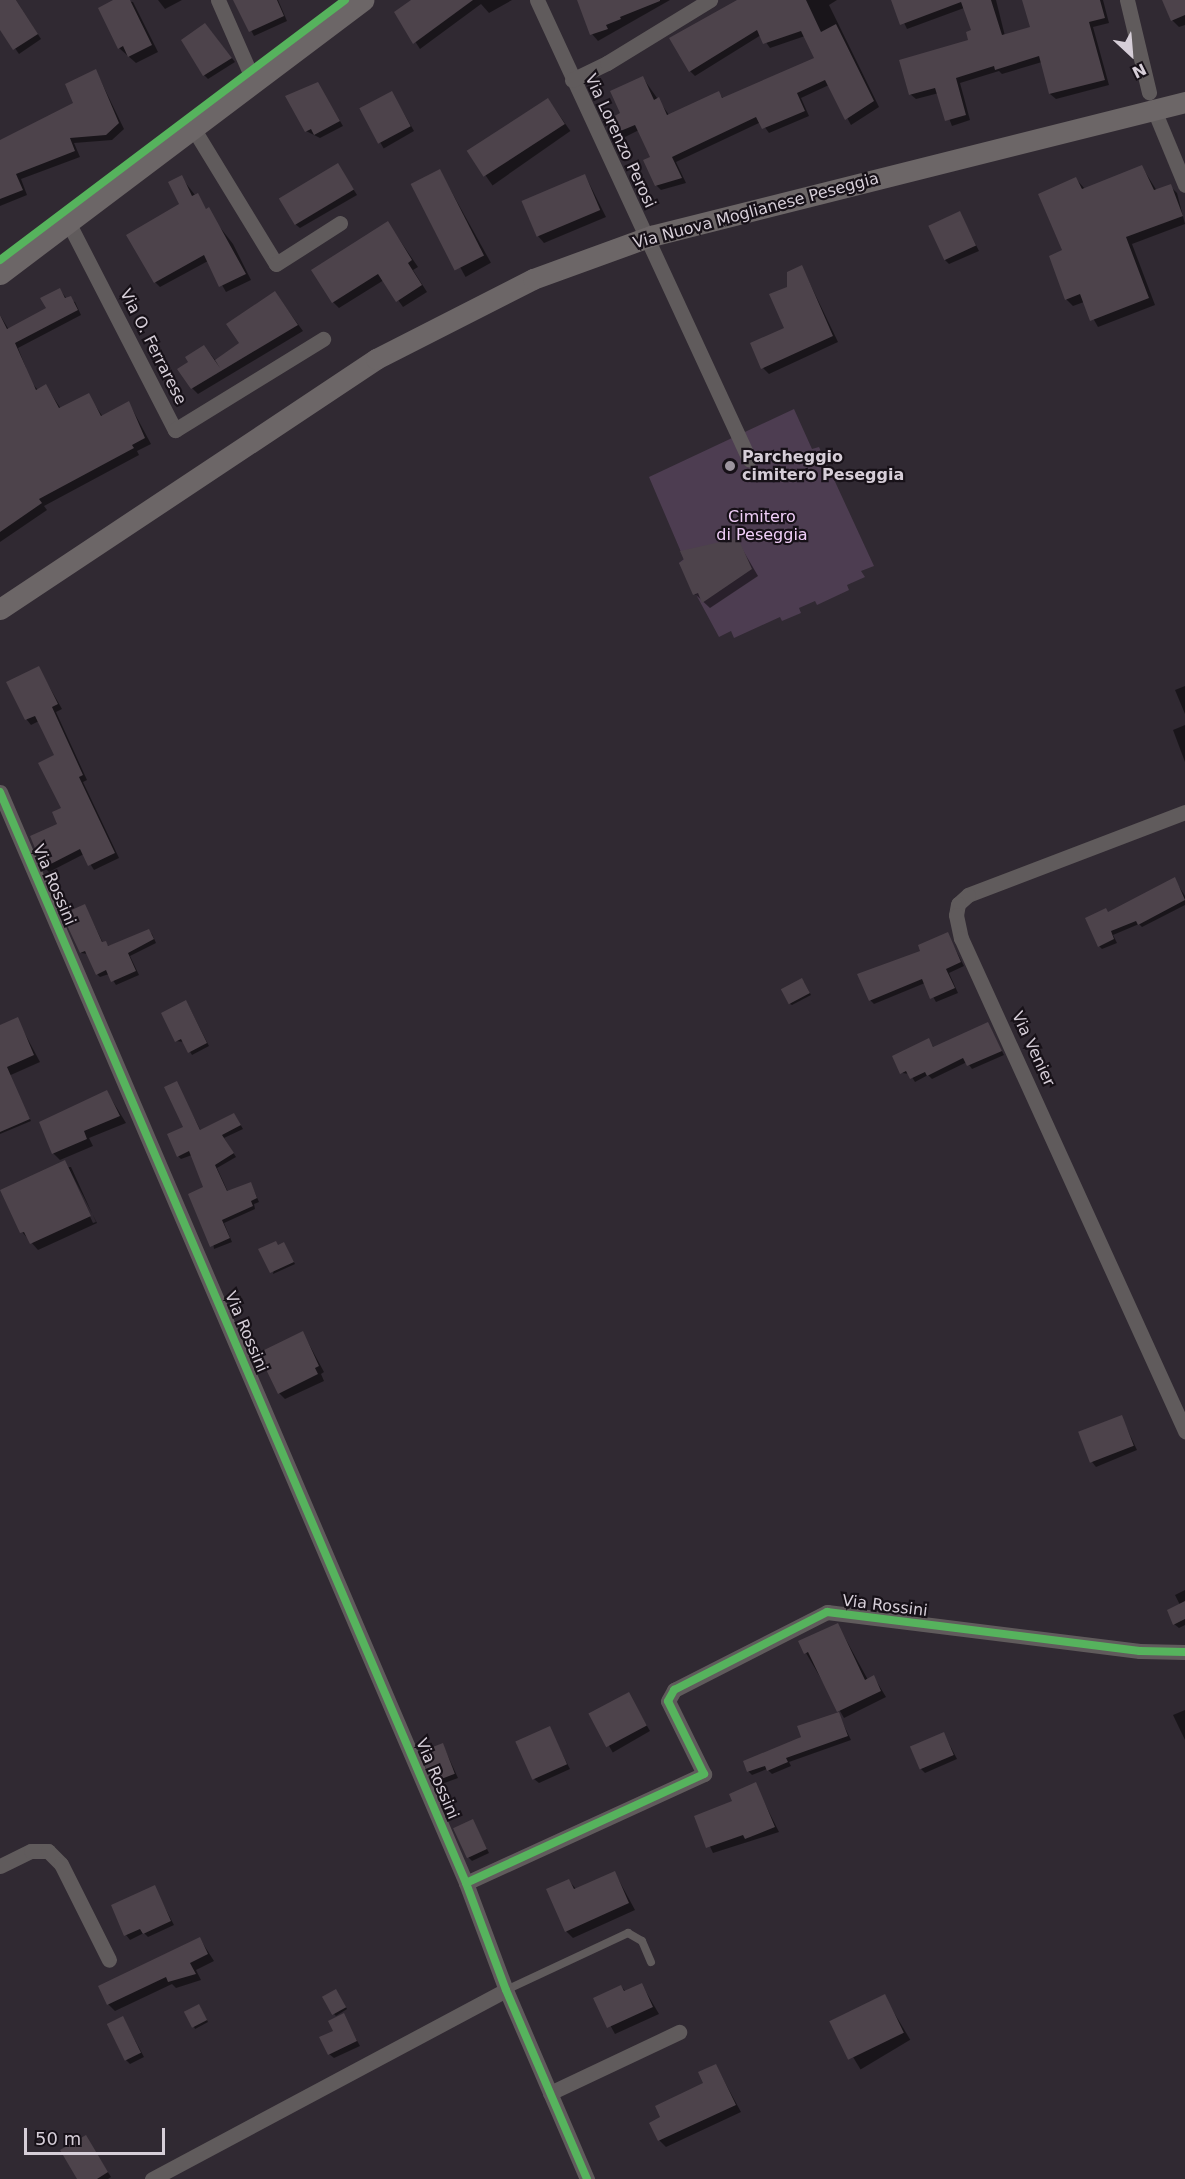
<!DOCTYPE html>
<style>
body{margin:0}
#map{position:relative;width:1185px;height:2179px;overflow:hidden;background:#302932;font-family:"DejaVu Sans",sans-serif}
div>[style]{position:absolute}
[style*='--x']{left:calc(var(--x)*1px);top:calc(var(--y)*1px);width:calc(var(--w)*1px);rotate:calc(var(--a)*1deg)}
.green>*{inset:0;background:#4d3d51}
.shadow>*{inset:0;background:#0007;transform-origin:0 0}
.building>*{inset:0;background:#4d434b;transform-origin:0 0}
.lane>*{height:8px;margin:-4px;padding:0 4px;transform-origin:4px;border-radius:4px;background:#605b5c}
.street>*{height:15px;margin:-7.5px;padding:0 7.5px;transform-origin:7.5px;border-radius:7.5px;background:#605b5c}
.secondary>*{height:21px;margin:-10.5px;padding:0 10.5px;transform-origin:10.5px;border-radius:10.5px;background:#6c6667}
.cycleway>*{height:8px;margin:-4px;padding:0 4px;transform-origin:4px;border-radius:4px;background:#56b35d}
.dots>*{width:16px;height:16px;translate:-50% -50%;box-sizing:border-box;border:3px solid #171118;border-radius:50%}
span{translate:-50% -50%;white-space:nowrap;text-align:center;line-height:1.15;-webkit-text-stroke:4.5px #171118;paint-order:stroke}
.street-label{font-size:16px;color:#d6ced8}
.poi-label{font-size:16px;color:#d6ced8;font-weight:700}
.left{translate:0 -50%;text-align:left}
.park-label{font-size:16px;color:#f1cff9}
.north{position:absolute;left:1101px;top:24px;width:60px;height:60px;-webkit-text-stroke:4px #171118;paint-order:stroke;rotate:154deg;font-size:16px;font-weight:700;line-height:24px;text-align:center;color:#d6ced8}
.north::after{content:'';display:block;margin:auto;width:21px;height:27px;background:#d6ced8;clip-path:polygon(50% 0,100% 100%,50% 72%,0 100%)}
.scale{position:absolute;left:24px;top:2128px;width:141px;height:27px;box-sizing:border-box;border:3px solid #d6ced8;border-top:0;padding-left:8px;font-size:18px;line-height:21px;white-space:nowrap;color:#d6ced8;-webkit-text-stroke:4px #171118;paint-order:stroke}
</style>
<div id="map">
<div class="green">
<div style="clip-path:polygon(794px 409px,812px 449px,819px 447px,874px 566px,861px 571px,865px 577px,847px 585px,849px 590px,817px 605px,815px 601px,799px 608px,801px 613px,782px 621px,780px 617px,734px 638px,731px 631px,719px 637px,679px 563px,684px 559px,649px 477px)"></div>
</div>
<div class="shadow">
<div style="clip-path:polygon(0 0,16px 0,41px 39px,19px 54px,0 27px)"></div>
<div style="clip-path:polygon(116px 0,133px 2px,158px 52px,136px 63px,119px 48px)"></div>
<div style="clip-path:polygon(158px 0,182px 0,165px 9px)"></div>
<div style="clip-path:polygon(235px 0,278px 0,287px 21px,254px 36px)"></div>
<div style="clip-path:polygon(422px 0,512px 0,489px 13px,481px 4px,420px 49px,396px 12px)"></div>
<div style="clip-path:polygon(579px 0,670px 0,598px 41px,592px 34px)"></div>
<div style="clip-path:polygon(740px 0,837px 0,829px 5px,879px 107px,851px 125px,829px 85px,801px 98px,809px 116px,769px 133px,761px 122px,676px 162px,686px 183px,661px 190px,656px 185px,652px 157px,639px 130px,625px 137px,619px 131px,622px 114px,643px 78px,669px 115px,718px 93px,724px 99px,816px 59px,805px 36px,770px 48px,761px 35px,695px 76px,690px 71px)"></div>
<div style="clip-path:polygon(893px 0,996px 0,1005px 36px,1032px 29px,1042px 0,1103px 0,1109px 23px,1093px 27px,1109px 85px,1056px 99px,1050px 94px,1042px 62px,1002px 74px,999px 71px,960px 83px,970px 120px,952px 126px,939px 93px,916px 99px,910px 94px,970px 41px,973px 31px,964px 8px,907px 29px)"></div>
<div style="clip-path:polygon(1164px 0,1185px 0,1185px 25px,1179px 27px,1172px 20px)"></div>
<div style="clip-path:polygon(209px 29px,235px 62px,208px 79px,204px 75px)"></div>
<div style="clip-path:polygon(96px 71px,124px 129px,112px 140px,74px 143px,80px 157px,21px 179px,27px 195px,0 206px,0 141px,75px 104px)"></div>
<div style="clip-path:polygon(318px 84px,343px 126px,320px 138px,306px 131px,287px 97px)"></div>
<div style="left:392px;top:93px;width:44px;height:35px;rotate:60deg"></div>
<div style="left:548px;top:99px;width:39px;height:95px;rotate:55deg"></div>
<div style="clip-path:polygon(338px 165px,357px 195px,300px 228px,295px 224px)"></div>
<div style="clip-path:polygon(1142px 167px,1157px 191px,1170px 186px,1177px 193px,1185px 224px,1132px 244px,1155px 305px,1098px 327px,1084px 302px,1073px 306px,1066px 299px,1064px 251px,1076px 179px,1085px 189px)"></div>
<div style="left:440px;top:171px;width:105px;height:29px;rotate:61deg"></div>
<div style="clip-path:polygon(585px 175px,606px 217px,544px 243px,538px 236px)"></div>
<div style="clip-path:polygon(181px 177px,233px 244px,251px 280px,226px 292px,208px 261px,160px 287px,155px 282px,181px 205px)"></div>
<div style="clip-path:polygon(960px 213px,979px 251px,949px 264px,945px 260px)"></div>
<div style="clip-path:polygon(388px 223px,418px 267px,413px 270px,427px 292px,403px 307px,384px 280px,339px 308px,333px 302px)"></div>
<div style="clip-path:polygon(802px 267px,838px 342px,769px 374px,763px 368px,786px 329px,788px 288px)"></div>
<div style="clip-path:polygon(60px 290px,67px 299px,75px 302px,81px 315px,18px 348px,26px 368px,0 379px,0 315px,9px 330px,48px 309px)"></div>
<div style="clip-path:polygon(275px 293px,303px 331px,198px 394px,192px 388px,191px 362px,204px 346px,216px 361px,241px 344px)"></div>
<div style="clip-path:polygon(30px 381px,38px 390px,46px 386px,61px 409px,88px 395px,103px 417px,129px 403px,151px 444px,137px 451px,139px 455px,44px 506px,47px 510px,0 542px,0 401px)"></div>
<div style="clip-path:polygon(737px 540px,758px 576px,710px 608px,695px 594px,681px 563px)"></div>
<div style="clip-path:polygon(38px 667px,62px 709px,56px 712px,87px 780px,83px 782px,119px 858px,94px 870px,84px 854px,49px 872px,44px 867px,63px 808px,56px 756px,39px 721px,31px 725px,27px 720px,8px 683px)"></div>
<div style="clip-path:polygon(1185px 686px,1185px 714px,1175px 690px)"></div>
<div style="clip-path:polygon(1185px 725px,1185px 762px,1173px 730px)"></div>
<div style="clip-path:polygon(1174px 879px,1185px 896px,1185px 905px,1142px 927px,1139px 924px,1113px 935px,1117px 943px,1102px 949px,1099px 946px,1109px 913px)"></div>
<div style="clip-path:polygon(85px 906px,103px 943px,109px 946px,148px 931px,152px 934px,156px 943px,130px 956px,139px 975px,116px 985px,109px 974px,100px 977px,97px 974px,88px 954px,81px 953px,73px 922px)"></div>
<div style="clip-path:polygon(947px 933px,964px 966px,949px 973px,958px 993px,936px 1002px,925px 983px,874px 1004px,870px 1000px)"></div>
<div style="clip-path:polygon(804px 982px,811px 995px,792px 1005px,790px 1004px)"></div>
<div style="clip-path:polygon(188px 1005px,209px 1046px,192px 1055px,184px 1042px,176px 1041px)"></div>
<div style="clip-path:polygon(17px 1019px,40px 1062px,4px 1078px,0 1074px,0 1026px)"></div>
<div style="clip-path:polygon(988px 1024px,1004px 1055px,972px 1069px,967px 1062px,932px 1079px,928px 1075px,915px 1082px,910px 1074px,902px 1073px,929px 1040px,934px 1048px)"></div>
<div style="clip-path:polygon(176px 1083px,201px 1131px,234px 1114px,243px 1129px,224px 1138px,236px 1157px,217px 1168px,228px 1192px,251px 1184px,259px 1202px,254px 1204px,255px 1209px,224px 1223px,232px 1242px,214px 1249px,204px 1188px,192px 1155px,181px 1159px,178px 1156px,185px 1128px)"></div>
<div style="clip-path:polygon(17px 1092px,31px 1121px,0 1134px,0 1100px)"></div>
<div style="clip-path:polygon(107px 1092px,126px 1123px,89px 1138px,93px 1146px,60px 1160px,53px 1153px)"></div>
<div style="clip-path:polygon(evenodd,65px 1161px,97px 1223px,38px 1250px,22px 1232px,65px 1161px,67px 1167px,71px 1167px,96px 1222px,93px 1223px,67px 1167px)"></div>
<div style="clip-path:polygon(284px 1244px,295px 1264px,273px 1274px,278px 1246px)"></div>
<div style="clip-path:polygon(303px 1333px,324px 1372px,321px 1374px,324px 1381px,285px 1399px,279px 1393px)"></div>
<div style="clip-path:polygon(1121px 1416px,1137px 1450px,1096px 1467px,1092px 1462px)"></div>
<div style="clip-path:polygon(1185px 1590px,1185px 1625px,1179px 1628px,1174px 1624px,1180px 1605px,1175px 1595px)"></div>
<div style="clip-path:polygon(838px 1625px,868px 1680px,874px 1677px,886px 1697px,844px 1718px,806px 1653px)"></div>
<div style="left:628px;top:1693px;width:44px;height:43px;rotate:60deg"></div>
<div style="clip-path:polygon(1185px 1710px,1185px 1740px,1173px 1715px)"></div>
<div style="clip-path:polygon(838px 1713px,851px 1740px,789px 1762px,791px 1766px,772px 1774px,767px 1769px,752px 1775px,748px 1771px)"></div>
<div style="clip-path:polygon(549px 1728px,570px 1769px,539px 1783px,534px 1779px)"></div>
<div style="clip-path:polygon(944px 1734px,957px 1759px,925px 1773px,920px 1768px)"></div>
<div style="clip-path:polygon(443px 1745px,458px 1778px,439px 1785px,435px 1781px)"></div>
<div style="clip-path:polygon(755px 1784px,779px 1832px,713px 1853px,696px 1817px,734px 1802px)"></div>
<div style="clip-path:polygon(473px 1821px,489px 1853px,472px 1861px,468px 1857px)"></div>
<div style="clip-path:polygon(615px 1873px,635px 1910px,573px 1938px,566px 1931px,569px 1881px,577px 1890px)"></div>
<div style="clip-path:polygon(154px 1887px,174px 1925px,148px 1937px,144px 1933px,130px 1940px,126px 1935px)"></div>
<div style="clip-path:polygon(200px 1939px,214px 1961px,196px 1970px,201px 1980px,176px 1988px,172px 1984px,115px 2011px,108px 2004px)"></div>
<div style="clip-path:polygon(642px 1985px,659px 2014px,615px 2034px,595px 1998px,621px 1986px,626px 1992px)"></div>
<div style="clip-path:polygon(337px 1993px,347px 2009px,336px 2016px,334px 2014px)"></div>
<div style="left:884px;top:1996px;width:51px;height:58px;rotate:59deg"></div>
<div style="clip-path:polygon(200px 2007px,208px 2022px,195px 2029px,194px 2027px)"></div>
<div style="clip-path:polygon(343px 2015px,360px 2046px,334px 2058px,329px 2054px)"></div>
<div style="clip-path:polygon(123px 2018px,144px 2057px,130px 2064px,126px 2060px)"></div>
<div style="clip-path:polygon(716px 2066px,741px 2112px,666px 2147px,659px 2140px,662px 2118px,705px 2084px)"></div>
<div style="clip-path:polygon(85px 2136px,111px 2177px,108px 2179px,79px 2179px)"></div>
</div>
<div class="building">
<div style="clip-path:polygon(0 0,16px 0,38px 34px,13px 50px,0 30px)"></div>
<div style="clip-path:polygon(113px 0,130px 0,152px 45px,128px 57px,123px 46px,118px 49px,98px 8px)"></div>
<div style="clip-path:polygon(233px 0,277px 0,284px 16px,249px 32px)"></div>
<div style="clip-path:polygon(411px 0,473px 0,413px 44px,394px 12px)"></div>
<div style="clip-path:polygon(577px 0,660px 0,660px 1px,620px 17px,621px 19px,606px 25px,608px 29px,590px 35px)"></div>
<div style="clip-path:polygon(737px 0,806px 0,821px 32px,836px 24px,874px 101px,845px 120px,825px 80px,797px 93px,805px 111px,762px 129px,756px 117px,672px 157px,682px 178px,655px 186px,643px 160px,650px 157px,635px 125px,618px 132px,611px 118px,620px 113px,610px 91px,643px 76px,654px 100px,659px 97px,667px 115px,719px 91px,722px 98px,814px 58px,801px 31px,763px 44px,757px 30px,689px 72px,669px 38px)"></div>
<div style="clip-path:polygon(891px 0,991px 0,1002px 35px,1030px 27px,1022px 0,1100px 0,1105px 18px,1089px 22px,1105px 80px,1049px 94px,1039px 56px,995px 70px,994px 66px,956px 78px,966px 115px,945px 121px,935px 88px,909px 95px,899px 60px,968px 40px,966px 32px,971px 30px,961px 2px,900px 25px)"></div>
<div style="clip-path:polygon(1162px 0,1185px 0,1185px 15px,1171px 21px)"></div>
<div style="clip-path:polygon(205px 23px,232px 58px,203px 76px,181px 40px)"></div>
<div style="clip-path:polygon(96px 69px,119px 123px,106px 135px,70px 138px,75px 151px,16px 174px,23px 190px,0 199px,0 140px,73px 103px,65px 84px)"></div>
<div style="clip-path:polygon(318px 82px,340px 121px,314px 135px,311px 129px,305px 132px,285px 96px)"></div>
<div style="left:392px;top:91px;width:40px;height:37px;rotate:62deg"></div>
<div style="left:548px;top:98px;width:31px;height:97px;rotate:57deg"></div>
<div style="left:338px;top:163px;width:31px;height:69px;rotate:59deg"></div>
<div style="clip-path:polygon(1142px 165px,1154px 190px,1171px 184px,1183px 216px,1126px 237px,1149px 298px,1090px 321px,1080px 294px,1065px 300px,1049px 256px,1062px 250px,1038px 194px,1076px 177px,1082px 189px)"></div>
<div style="left:440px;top:169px;width:97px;height:33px;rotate:63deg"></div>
<div style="left:585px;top:174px;width:39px;height:69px;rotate:67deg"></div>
<div style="clip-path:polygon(182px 175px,192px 196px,198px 193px,206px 209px,209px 207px,246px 274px,219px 287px,204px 255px,154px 283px,126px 235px,179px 204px,168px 182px)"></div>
<div style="left:960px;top:211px;width:38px;height:35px;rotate:65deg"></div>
<div style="clip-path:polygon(388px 221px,412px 260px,408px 263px,422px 285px,396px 302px,378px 274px,332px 303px,311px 270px)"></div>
<div style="clip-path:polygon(802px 265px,833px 336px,761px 369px,750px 343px,784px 328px,769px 294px,787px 287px,787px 272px)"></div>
<div style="clip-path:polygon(60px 288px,65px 298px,71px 296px,78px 310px,15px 343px,36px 390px,46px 384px,59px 408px,89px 393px,101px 416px,129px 401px,145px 438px,132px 445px,134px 448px,39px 499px,42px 503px,0 532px,0 315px,7px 329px,46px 308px,40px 298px)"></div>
<div style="clip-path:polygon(275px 291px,298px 325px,191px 389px,177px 369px,188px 362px,185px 357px,204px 345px,220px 368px,215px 360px,239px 343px,226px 324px)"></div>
<div style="clip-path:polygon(738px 538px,752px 569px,702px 603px,698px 593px,693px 595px,679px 563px,684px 560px,680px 551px)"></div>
<div style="clip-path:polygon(39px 666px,58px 704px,52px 707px,83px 775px,79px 777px,115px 853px,88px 866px,80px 849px,43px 868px,30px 836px,57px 824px,52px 812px,61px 808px,38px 763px,54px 755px,35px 716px,25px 720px,6px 682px)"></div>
<div style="clip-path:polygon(1175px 877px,1185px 900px,1138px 925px,1136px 921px,1111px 931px,1114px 939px,1098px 947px,1085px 918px,1106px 908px,1108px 912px)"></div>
<div style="clip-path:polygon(85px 904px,102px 942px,106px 941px,108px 946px,149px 929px,154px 939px,128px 953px,136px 971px,111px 982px,106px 970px,96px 975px,85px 951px,80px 953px,66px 923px,71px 921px,67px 912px)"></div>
<div style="clip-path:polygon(948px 932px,961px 962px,946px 969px,955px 988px,930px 999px,922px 979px,869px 1001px,857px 974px,920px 951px,918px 945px)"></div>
<div style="left:802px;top:978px;width:17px;height:24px;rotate:62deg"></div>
<div style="clip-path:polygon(186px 1000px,207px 1043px,188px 1053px,181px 1039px,175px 1042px,161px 1013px)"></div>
<div style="clip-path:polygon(18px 1017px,34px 1055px,7px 1067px,30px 1119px,0 1132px,0 1025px)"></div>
<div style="clip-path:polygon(988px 1022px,1002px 1051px,967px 1066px,963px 1058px,927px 1076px,925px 1072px,910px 1079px,906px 1071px,900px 1074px,892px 1056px,929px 1038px,933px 1047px)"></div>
<div style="clip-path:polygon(177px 1081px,200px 1130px,234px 1113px,241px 1125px,222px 1135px,234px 1153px,215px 1165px,227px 1191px,251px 1182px,257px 1198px,251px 1201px,253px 1206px,222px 1220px,230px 1238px,210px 1247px,188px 1194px,203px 1187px,189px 1151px,177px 1157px,167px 1134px,183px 1127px,164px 1087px)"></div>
<div style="clip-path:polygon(107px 1090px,120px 1116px,84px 1131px,87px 1139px,52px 1154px,39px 1122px)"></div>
<div style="clip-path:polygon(65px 1160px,91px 1216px,30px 1244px,24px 1232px,20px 1233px,0 1190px)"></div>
<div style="clip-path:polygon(276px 1241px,278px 1245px,284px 1242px,294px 1262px,270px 1273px,258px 1249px)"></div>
<div style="clip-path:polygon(303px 1331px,319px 1366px,315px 1368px,318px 1374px,278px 1394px,258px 1353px)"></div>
<div style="left:1122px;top:1415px;width:33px;height:47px;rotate:69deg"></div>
<div style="clip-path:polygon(1185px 1601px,1185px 1619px,1173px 1625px,1167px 1610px)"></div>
<div style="clip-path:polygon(838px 1623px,865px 1680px,874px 1675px,881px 1691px,837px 1712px,808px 1652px,804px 1654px,798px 1641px)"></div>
<div style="left:629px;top:1692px;width:38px;height:46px;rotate:62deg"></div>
<div style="clip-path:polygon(839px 1712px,848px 1736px,786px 1758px,788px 1762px,767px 1771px,765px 1766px,747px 1772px,743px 1761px,801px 1737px,797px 1726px)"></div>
<div style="left:550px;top:1726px;width:42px;height:38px;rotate:66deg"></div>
<div style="left:944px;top:1732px;width:25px;height:37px;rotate:67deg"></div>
<div style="left:443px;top:1743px;width:33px;height:25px;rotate:69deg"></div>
<div style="clip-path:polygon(756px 1782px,775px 1827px,745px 1839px,743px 1835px,706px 1848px,694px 1816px,732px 1801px,729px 1794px)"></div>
<div style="left:473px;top:1819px;width:33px;height:22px;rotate:65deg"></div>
<div style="clip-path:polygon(615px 1871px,629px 1903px,565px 1932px,546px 1889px,569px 1879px,574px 1889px)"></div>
<div style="clip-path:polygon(155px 1885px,171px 1921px,143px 1934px,140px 1929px,124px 1936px,111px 1905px)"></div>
<div style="clip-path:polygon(200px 1937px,208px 1954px,190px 1963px,196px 1974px,168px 1982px,166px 1977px,107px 2005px,98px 1986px)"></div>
<div style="clip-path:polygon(642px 1983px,653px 2007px,607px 2028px,593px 1998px,621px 1985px,624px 1991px)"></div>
<div style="left:336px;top:1989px;width:21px;height:16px;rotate:61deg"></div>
<div style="left:885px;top:1994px;width:43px;height:62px;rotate:64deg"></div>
<div style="left:199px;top:2004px;width:18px;height:17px;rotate:63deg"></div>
<div style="clip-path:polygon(344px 2013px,357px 2041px,328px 2055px,319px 2037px,333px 2031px,328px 2021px)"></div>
<div style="left:123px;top:2016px;width:41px;height:18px;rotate:64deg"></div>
<div style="clip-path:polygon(716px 2064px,736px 2105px,658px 2141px,649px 2123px,660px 2117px,655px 2106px,703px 2083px,698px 2072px)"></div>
<div style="clip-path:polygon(86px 2135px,108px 2172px,97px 2179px,77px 2179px,60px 2150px)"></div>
</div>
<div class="lane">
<div style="--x:506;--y:1990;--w:135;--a:-25"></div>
<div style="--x:628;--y:1933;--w:16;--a:30"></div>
<div style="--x:642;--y:1941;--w:23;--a:67"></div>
</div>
<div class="street">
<div style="--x:218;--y:0;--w:90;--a:66.3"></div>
<div style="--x:537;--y:0;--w:506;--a:65.21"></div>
<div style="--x:1127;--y:0;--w:95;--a:76.6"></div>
<div style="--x:572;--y:80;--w:39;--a:-26"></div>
<div style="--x:607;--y:63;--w:121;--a:-31.5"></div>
<div style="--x:1154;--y:110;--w:81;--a:67.5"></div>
<div style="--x:193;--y:128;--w:159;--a:58.6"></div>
<div style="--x:276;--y:264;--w:76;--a:-32.6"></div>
<div style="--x:68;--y:222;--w:234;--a:62.8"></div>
<div style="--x:175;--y:430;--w:174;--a:-31.6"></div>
<div style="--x:0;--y:792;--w:1186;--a:66.87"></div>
<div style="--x:466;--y:1883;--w:114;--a:69.5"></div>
<div style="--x:506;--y:1990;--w:206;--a:66.8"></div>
<div style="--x:1185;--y:812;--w:232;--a:159.1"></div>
<div style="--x:968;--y:895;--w:13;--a:138"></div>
<div style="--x:958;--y:904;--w:11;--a:100"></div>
<div style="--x:956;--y:915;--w:24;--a:78"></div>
<div style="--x:961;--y:938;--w:542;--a:65.56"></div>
<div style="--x:0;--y:1866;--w:34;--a:-26"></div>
<div style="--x:31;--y:1851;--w:17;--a:0"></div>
<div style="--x:48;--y:1851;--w:18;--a:45"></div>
<div style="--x:61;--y:1864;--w:107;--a:63.4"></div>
<div style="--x:466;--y:1883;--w:262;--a:-24.6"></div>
<div style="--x:704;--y:1774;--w:81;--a:-116.3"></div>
<div style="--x:668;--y:1701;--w:13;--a:-61"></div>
<div style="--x:674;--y:1690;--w:172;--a:-27"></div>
<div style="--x:827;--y:1612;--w:315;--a:7.1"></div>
<div style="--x:1140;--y:1651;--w:45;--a:1.3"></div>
<div style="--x:550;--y:2093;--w:143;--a:-25.3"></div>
<div style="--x:152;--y:2179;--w:401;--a:-28.1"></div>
</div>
<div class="secondary">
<div style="--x:0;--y:274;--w:455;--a:-37"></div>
<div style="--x:0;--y:609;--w:452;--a:-33.6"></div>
<div style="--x:376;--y:359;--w:176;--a:-27"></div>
<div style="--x:533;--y:279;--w:126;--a:-20"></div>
<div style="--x:651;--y:236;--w:551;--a:-14.09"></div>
</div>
<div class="cycleway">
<div style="--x:0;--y:260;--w:432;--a:-37"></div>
<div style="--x:0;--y:792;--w:1186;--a:66.87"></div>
<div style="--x:466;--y:1883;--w:114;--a:69.5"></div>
<div style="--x:506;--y:1990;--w:206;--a:66.8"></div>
<div style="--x:466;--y:1883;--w:262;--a:-24.6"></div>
<div style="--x:704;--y:1774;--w:81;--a:-116.3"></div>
<div style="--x:668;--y:1701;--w:13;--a:-61"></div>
<div style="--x:674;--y:1690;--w:172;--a:-27"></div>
<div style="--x:827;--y:1612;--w:315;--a:7.1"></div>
<div style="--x:1140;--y:1651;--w:45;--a:1.3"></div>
</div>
<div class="dots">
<div style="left:730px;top:466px;background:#9c949e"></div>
</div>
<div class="street-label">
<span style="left:620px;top:141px;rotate:65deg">Via Lorenzo Perosi</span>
<span style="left:756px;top:211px;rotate:-15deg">Via Nuova Moglianese Peseggia</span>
<span style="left:153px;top:347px;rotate:63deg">Via O. Ferrarese</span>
<span style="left:54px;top:885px;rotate:67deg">Via Rossini</span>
<span style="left:1033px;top:1049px;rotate:65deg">Via Venier</span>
<span style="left:246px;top:1332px;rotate:67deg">Via Rossini</span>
<span style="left:885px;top:1606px;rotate:7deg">Via Rossini</span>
<span style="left:437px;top:1779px;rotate:67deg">Via Rossini</span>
</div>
<div class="poi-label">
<span class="left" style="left:742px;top:466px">Parcheggio<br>cimitero Peseggia</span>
</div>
<div class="park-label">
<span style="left:762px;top:526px">Cimitero<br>di Peseggia</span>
</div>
<div class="north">N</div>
<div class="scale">50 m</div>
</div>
